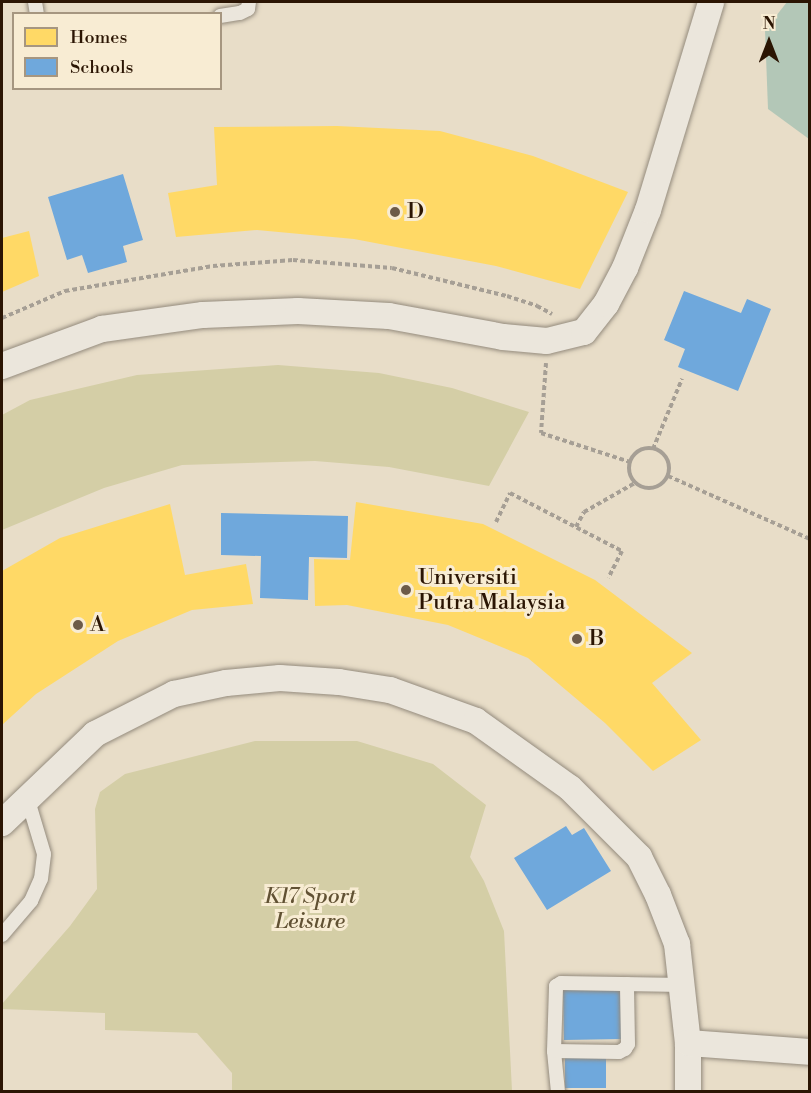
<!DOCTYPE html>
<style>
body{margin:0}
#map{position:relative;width:811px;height:1093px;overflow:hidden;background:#e8ddc8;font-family:"Libre Bodoni",serif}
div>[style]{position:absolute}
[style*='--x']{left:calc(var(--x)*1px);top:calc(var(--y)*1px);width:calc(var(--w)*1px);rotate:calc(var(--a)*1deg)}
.green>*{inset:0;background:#d4cea6}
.water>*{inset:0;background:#b3c7b7}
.homes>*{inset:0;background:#ffd966}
.schools>*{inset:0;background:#6fa8dc;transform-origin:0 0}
.path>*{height:4px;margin-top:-2px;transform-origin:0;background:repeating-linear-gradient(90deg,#a69f95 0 4.5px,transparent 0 7.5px)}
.path>.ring{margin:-2px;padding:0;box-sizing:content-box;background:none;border:4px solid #a69f95;border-radius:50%}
.roads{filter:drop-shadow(0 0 2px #948b7d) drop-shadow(0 0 2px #948b7d)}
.service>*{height:14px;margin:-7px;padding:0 7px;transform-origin:7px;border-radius:7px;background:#ebe6dc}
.minor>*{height:26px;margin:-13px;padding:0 13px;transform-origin:13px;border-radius:13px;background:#ebe6dc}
.dots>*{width:16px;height:16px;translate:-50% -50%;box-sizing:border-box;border:3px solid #f8ecd3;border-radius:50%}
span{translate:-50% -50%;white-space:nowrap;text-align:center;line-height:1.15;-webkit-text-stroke:6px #f8ecd3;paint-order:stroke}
.poi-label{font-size:22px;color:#2b1503}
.left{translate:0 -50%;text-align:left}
.park-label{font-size:22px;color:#615133;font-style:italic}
.frame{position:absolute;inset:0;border:3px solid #2b1503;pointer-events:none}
.legend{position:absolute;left:12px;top:12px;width:210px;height:78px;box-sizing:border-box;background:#f8ecd3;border:2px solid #a69680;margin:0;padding:8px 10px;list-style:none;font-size:18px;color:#2b1503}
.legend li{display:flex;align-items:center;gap:12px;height:30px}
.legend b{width:30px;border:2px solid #a69680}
.north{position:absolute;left:739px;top:12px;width:60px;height:60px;-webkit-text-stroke:4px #f8ecd3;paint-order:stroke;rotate:0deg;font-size:16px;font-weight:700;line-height:24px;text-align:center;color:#2b1503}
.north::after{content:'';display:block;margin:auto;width:21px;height:27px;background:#2b1503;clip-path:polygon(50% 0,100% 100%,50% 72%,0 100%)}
</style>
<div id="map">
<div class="green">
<div style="clip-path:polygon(278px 365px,379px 373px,452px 388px,529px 412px,489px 486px,389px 467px,315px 461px,182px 465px,104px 488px,2px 530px,2px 415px,30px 400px,137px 375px)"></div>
<div style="clip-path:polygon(255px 741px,357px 741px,433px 764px,486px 805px,470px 857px,484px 881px,504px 931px,512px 1091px,232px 1091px,232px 1073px,197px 1033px,105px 1030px,105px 1013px,2px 1009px,2px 1004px,70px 926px,97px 889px,95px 809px,100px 792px,125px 774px)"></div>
</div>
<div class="water">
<div style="clip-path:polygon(787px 2px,809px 2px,809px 139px,768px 109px,765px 30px)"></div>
</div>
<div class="homes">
<div style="clip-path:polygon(337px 126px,440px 131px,533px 156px,628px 192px,580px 289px,496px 266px,354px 239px,257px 230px,176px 237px,168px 193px,217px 185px,214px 127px)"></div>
<div style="clip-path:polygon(29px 231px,39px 276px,2px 292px,2px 238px)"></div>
<div style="clip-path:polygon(356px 502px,483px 524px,595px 580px,692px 653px,652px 683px,701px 740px,653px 771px,605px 723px,528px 658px,448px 625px,347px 605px,315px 606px,314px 559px,350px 560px)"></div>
<div style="clip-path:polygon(170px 504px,185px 575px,246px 564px,253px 604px,192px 610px,118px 641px,36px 694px,2px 725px,2px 571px,60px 538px)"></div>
</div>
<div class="schools">
<div style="clip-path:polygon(123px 174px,143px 240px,123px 246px,127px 262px,88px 273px,82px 255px,67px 260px,48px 197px)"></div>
<div style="clip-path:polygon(684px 291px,741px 313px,747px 299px,771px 309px,738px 391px,678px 367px,685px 349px,664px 340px)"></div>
<div style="clip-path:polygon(221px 513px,348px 516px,347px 558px,309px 557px,308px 600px,260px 598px,261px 556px,221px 555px)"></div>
<div style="clip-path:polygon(566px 826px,572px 835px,584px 828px,611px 871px,547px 910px,514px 858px)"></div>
<div style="left:622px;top:986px;width:53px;height:59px;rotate:89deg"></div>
<div style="left:565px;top:1055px;width:41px;height:33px"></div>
</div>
<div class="path">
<div style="--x:2;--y:318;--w:69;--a:-23.2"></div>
<div style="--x:65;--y:291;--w:150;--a:-9.6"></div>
<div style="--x:213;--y:266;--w:80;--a:-4.3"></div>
<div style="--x:293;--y:260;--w:99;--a:4.6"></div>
<div style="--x:392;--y:268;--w:118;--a:13.7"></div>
<div style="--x:507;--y:296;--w:32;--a:18"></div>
<div style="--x:537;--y:306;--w:17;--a:28"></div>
<div style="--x:546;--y:363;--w:70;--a:94.1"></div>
<div style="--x:541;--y:433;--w:94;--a:18"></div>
<div class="ring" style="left:629px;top:448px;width:36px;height:36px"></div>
<div style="--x:653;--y:449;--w:76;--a:-67.5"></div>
<div style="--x:668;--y:476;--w:155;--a:23.9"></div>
<div style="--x:496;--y:522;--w:32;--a:-64"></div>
<div style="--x:510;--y:493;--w:126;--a:27.4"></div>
<div style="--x:622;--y:551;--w:30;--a:117"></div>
<div style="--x:576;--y:527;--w:17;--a:-62"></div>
<div style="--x:584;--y:512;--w:59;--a:-29.6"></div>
</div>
<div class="roads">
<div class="service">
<div style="--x:35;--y:2;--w:12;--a:81"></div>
<div style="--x:220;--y:16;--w:20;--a:-9"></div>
<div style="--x:240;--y:13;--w:9;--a:-27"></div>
<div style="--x:248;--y:9;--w:7;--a:-82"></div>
<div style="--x:2;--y:935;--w:45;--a:-49.5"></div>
<div style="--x:31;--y:901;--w:24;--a:-66"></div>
<div style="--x:41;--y:879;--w:25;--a:-83"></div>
<div style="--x:44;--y:854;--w:59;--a:-106.6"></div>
<div style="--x:554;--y:1051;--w:65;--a:0.9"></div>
<div style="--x:619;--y:1052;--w:7;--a:-27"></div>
<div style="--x:625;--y:1049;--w:6;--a:-59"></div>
<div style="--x:628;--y:1044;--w:60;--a:-91"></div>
<div style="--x:558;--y:1092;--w:41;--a:-95.6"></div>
<div style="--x:554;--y:1051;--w:65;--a:-88.2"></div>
<div style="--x:556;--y:986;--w:6;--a:-31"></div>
<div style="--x:561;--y:983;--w:122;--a:0.9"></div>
</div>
<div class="minor">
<div style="--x:2;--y:366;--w:107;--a:-20.3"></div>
<div style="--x:102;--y:329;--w:102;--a:-7.9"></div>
<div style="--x:203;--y:315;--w:95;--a:-2.4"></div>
<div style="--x:298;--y:311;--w:91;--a:3.1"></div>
<div style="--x:389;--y:316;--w:116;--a:10.4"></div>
<div style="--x:503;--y:337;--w:44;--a:5.2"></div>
<div style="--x:547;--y:341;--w:38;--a:-14"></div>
<div style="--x:584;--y:332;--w:36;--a:-52"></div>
<div style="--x:606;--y:304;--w:41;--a:-62.2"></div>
<div style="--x:625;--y:268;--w:62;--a:-68.4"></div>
<div style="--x:648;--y:210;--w:217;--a:-73.1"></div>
<div style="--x:2;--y:823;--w:129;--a:-43.7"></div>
<div style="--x:95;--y:734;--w:89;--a:-26.9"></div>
<div style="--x:174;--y:694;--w:53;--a:-11.9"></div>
<div style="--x:226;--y:683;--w:54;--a:-5.3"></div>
<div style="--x:280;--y:678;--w:59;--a:3.9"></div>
<div style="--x:339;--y:682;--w:52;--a:8.9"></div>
<div style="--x:390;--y:690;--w:91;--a:19.8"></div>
<div style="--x:476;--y:721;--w:115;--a:35.5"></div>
<div style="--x:570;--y:788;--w:98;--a:45"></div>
<div style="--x:639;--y:857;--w:42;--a:63.4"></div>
<div style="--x:658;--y:895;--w:53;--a:68.8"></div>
<div style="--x:677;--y:944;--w:100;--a:83.7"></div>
<div style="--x:688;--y:1043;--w:49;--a:90"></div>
<div style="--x:688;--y:1043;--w:122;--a:4.2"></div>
</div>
</div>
<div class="dots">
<div style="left:395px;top:212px;background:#6d5b48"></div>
<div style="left:406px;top:590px;background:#6d5b48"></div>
<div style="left:78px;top:625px;background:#6d5b48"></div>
<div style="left:577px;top:639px;background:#6d5b48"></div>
</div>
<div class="poi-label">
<span class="left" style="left:407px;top:212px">D</span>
<span class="left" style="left:418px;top:590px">Universiti<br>Putra Malaysia</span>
<span class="left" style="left:90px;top:625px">A</span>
<span class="left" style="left:589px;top:639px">B</span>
</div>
<div class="park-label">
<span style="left:310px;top:909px">K17 Sport<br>Leisure</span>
</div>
<div class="frame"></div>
<ul class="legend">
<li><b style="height:16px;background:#ffd966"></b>Homes</li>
<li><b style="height:16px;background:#6fa8dc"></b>Schools</li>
</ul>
<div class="north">N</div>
</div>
